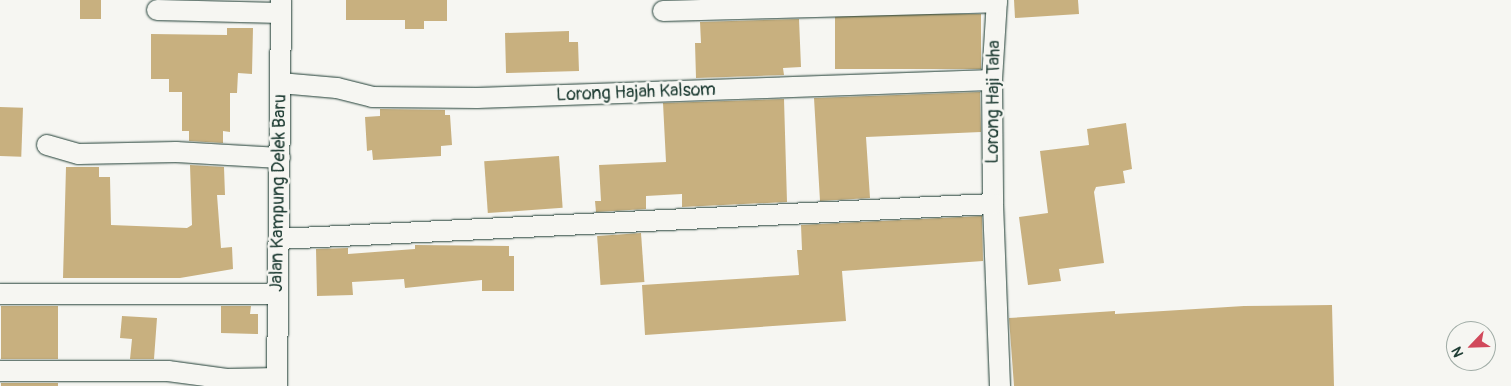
<!DOCTYPE html>
<style>
body{margin:0}
#map{position:relative;width:1511px;height:386px;overflow:hidden;background:#f6f6f2;font-family:Pangolin,sans-serif}
div>[style]{position:absolute}
[style*='--x']{left:calc(var(--x)*1px);top:calc(var(--y)*1px);width:calc(var(--w)*1px);rotate:calc(var(--a)*1deg)}
.building>*{inset:0;background:#c8b07f;transform-origin:0 0}
.roads{filter:drop-shadow(0 0 1px #1f3d34) drop-shadow(0 0 1px #1f3d34)}
.street>*{height:20px;margin:-10px;padding:0 10px;transform-origin:10px;border-radius:10px;background:#f6f6f2}
span{translate:-50% -50%;white-space:nowrap;text-align:center;line-height:1.15;-webkit-text-stroke:5px #f6f6f2;paint-order:stroke}
.street-label{font-size:18px;color:#1f3d34}
.north{position:absolute;left:1446px;top:321px;width:50px;height:50px;box-sizing:border-box;background:#f6f6f2;border:1px solid #a0aca6;border-radius:50%;rotate:246deg;font-size:14px;font-weight:700;line-height:20px;text-align:center;color:#1f3d34}
.north::after{content:'';display:block;margin:auto;width:18px;height:22px;background:#d1495b;clip-path:polygon(50% 0,100% 100%,50% 72%,0 100%)}
</style>
<div id="map">
<div class="building">
<div style="left:80px;top:0;width:21px;height:19px"></div>
<div style="clip-path:polygon(346px 0,447px 0,447px 21px,424px 21px,424px 29px,405px 29px,405px 20px,346px 20px)"></div>
<div style="clip-path:polygon(1014px 0,1078px 0,1079px 14px,1015px 18px)"></div>
<div style="left:981px;top:14px;width:55px;height:146px;rotate:90deg"></div>
<div style="clip-path:polygon(799px 19px,801px 67px,783px 68px,784px 75px,696px 78px,695px 43px,701px 43px,700px 22px)"></div>
<div style="clip-path:polygon(227px 28px,253px 28px,252px 74px,238px 73px,237px 93px,230px 93px,230px 132px,223px 131px,223px 143px,189px 141px,189px 131px,182px 131px,182px 92px,169px 92px,169px 79px,151px 79px,151px 34px,227px 35px)"></div>
<div style="clip-path:polygon(569px 31px,569px 42px,578px 42px,579px 71px,506px 73px,505px 33px)"></div>
<div style="clip-path:polygon(980px 92px,981px 132px,866px 137px,870px 198px,820px 201px,814px 98px)"></div>
<div style="clip-path:polygon(784px 99px,787px 202px,682px 207px,682px 194px,646px 196px,646px 209px,596px 212px,595px 201px,601px 201px,599px 165px,666px 162px,663px 103px)"></div>
<div style="left:0;top:107px;width:23px;height:49px;rotate:2deg"></div>
<div style="clip-path:polygon(380px 109px,445px 110px,445px 115px,450px 115px,452px 145px,441px 146px,441px 156px,373px 160px,372px 150px,367px 151px,365px 117px,380px 116px)"></div>
<div style="clip-path:polygon(1126px 123px,1132px 169px,1123px 171px,1125px 183px,1096px 187px,1094px 192px,1104px 263px,1059px 269px,1061px 281px,1028px 285px,1019px 217px,1048px 213px,1040px 151px,1089px 145px,1087px 129px)"></div>
<div style="left:559px;top:156px;width:52px;height:75px;rotate:86deg"></div>
<div style="clip-path:polygon(190px 165px,224px 167px,225px 195px,217px 195px,221px 248px,232px 247px,233px 269px,180px 278px,63px 278px,66px 167px,99px 167px,99px 177px,110px 177px,111px 225px,187px 228px,192px 225px)"></div>
<div style="clip-path:polygon(982px 216px,983px 261px,842px 271px,846px 321px,645px 335px,642px 285px,799px 275px,797px 250px,802px 250px,801px 225px)"></div>
<div style="left:641px;top:233px;width:49px;height:44px;rotate:86deg"></div>
<div style="clip-path:polygon(415px 245px,509px 246px,509px 256px,514px 256px,514px 291px,482px 291px,482px 280px,405px 288px,404px 279px,352px 282px,353px 295px,317px 296px,316px 249px,348px 248px,348px 254px,415px 249px)"></div>
<div style="clip-path:polygon(1332px 305px,1334px 386px,1014px 386px,1009px 318px,1115px 311px,1115px 314px,1244px 306px)"></div>
<div style="left:1px;top:306px;width:57px;height:53px"></div>
<div style="clip-path:polygon(221px 306px,251px 306px,250px 314px,258px 314px,258px 334px,221px 333px)"></div>
<div style="clip-path:polygon(122px 316px,157px 318px,154px 359px,130px 359px,132px 339px,120px 338px)"></div>
<div style="left:1px;top:383px;width:57px;height:3px"></div>
</div>
<div class="roads">
<div class="street">
<div style="--x:997;--y:0;--w:80;--a:93.6"></div>
<div style="--x:992;--y:80;--w:124;--a:89.5"></div>
<div style="--x:993;--y:204;--w:182;--a:87.8"></div>
<div style="--x:157;--y:10;--w:124;--a:1.4"></div>
<div style="--x:663;--y:11;--w:334;--a:-1.5"></div>
<div style="--x:280;--y:83;--w:57;--a:5"></div>
<div style="--x:337;--y:88;--w:36;--a:14"></div>
<div style="--x:372;--y:97;--w:105;--a:0.5"></div>
<div style="--x:477;--y:98;--w:515;--a:-2"></div>
<div style="--x:47;--y:145;--w:33;--a:16"></div>
<div style="--x:79;--y:154;--w:97;--a:-1.2"></div>
<div style="--x:176;--y:152;--w:104;--a:3.3"></div>
<div style="--x:279;--y:239;--w:715;--a:-2.81"></div>
<div style="--x:0;--y:294;--w:278;--a:0"></div>
<div style="--x:0;--y:371;--w:168;--a:0"></div>
<div style="--x:168;--y:371;--w:61;--a:7.6"></div>
<div style="--x:228;--y:379;--w:49;--a:-1.2"></div>
<div style="--x:277;--y:386;--w:386;--a:-89.4"></div>
</div>
</div>
<div class="street-label">
<span style="left:636px;top:93px;rotate:-2deg">Lorong Hajah Kalsom</span>
<span style="left:994px;top:102px;rotate:-89deg">Lorong Haji Taha</span>
<span style="left:279px;top:193px;rotate:-89deg">Jalan Kampung Delek Baru</span>
</div>
<div class="north">N</div>
</div>
